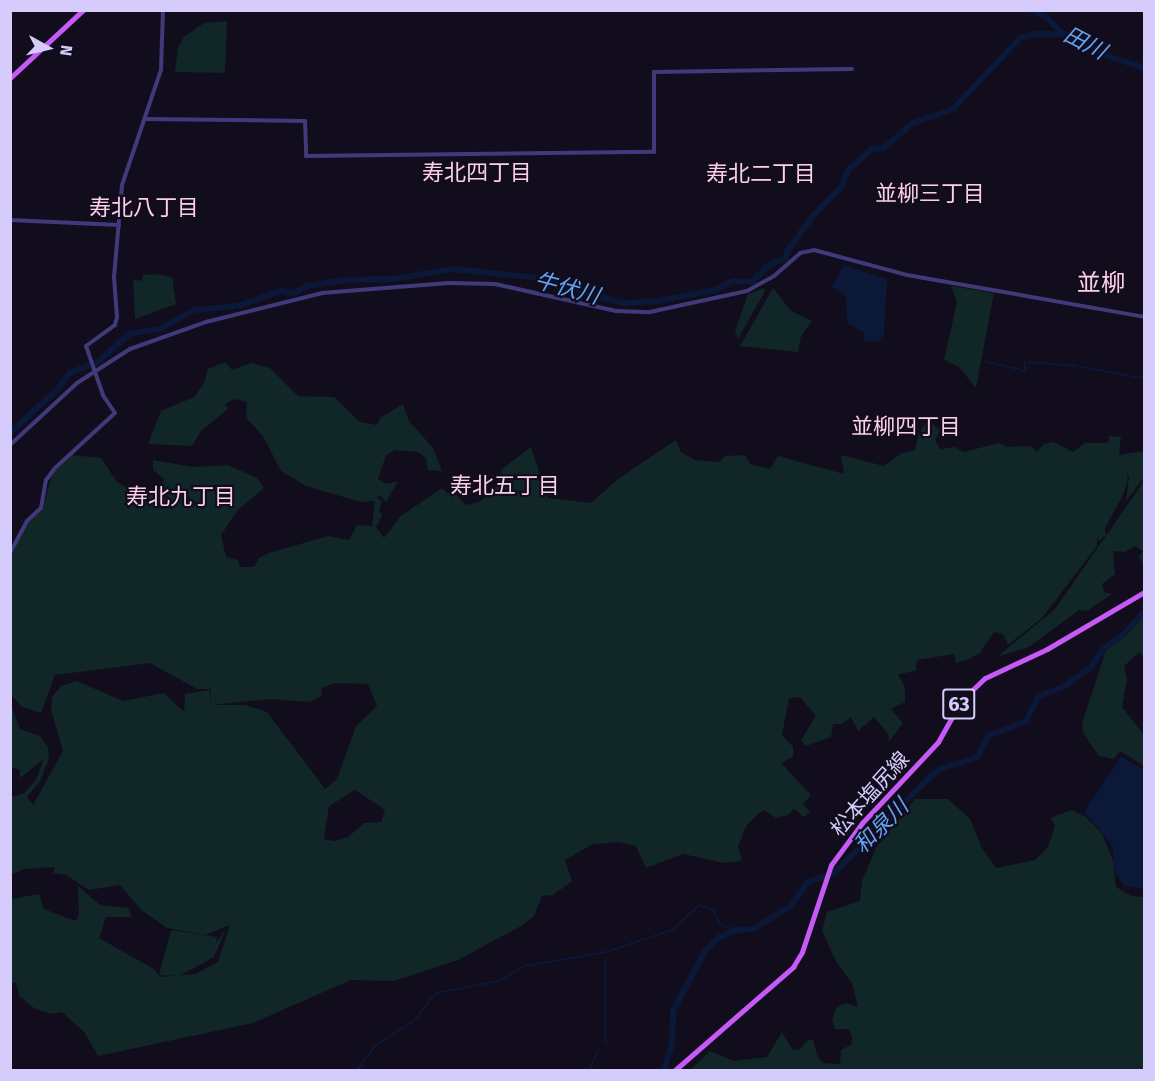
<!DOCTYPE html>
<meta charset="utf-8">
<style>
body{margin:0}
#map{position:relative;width:1155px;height:1081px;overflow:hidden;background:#110d1d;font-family:"Fira Sans","Noto Sans JP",sans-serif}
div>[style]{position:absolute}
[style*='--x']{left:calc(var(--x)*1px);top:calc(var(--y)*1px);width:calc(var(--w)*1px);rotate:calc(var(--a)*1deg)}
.green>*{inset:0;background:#102627}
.water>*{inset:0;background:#0b1838}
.stream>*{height:1.5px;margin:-0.75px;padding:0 0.75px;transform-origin:0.75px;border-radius:0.75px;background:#0b1838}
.river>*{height:6px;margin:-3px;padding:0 3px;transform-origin:3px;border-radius:3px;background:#0b1838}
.minor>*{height:4px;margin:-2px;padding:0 2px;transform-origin:2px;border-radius:2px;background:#413a7a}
.major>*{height:5px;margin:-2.5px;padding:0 2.5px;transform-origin:2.5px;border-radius:2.5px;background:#c759f6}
span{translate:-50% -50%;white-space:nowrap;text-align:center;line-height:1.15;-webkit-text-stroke:4.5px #110d1d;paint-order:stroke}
.shield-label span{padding:2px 4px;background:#110d1d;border:2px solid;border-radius:4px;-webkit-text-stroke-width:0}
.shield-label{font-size:20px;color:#d5ccfc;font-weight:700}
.street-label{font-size:21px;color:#d5ccfc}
.water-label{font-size:22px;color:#60a5f6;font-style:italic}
.neighbourhood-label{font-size:22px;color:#fccee8}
.quarter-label{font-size:24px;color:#fccee8}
.frame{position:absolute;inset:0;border:12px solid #d5ccfc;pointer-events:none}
.north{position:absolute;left:18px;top:18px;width:60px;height:60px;-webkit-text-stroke:4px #110d1d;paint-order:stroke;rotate:98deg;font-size:16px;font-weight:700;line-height:24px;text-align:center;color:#d5ccfc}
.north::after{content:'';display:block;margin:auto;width:21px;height:27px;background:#d5ccfc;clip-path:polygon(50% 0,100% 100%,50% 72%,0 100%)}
</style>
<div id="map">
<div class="green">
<div style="clip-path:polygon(227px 21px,225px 73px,175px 72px,178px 48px,184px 37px,204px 23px)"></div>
<div style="clip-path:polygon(155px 274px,172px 277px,176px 304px,135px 319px,133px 279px,142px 281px,143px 275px)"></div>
<div style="clip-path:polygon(951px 286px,994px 293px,976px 388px,959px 367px,944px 360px,957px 302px)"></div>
<div style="clip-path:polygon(764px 288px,765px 291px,738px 339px,735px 331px,748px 294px)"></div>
<div style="clip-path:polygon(773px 288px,791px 311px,812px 321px,801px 336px,798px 352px,740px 346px)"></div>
<div style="clip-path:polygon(evenodd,225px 362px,232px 370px,251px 363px,270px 368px,298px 396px,334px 397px,360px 422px,377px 425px,380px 418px,403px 404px,409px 421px,433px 448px,442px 471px,428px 470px,426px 458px,418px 452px,395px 450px,386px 455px,378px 479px,386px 484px,398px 481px,386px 502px,380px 495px,377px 498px,382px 501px,379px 510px,382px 515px,376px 527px,384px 538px,401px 516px,442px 488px,447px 493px,452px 490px,466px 505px,479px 502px,496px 487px,502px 469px,531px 447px,548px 498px,591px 503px,618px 479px,676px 440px,681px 452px,695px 460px,719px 462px,725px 456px,745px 455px,750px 464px,770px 469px,778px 456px,844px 474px,841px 455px,884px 466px,900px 454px,915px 450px,918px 436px,928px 419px,940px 431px,935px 440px,940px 449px,955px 447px,964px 452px,999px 443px,1006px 447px,1031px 446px,1037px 452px,1044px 444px,1053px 442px,1073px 452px,1085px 443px,1108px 443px,1109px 436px,1121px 437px,1119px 455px,1144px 451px,1144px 477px,1126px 501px,1129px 477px,1126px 471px,1128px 479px,1124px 493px,1105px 528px,1106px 535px,1099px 541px,1097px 538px,1097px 546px,1042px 618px,1008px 645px,1003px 634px,994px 632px,980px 653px,969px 659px,956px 663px,954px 654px,917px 660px,916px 671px,898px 674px,905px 688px,905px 702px,891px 709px,903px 723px,889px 742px,888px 734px,874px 717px,858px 731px,851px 717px,842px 724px,833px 724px,831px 737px,806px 746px,801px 740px,816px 716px,800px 697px,789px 698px,782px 735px,793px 747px,793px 757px,781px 763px,811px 795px,803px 804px,810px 812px,804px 817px,794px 809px,788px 815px,776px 818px,764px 810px,759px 813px,746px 826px,738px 847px,742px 861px,724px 863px,683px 854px,646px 868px,636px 846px,619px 842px,593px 844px,565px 860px,572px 881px,553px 895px,542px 896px,534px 916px,523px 925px,458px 960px,394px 981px,351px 980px,253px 1023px,98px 1056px,85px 1033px,62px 1012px,52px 1014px,35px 1009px,19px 996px,16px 983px,11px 983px,11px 899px,39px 894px,44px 909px,75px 921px,79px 915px,78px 886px,100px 905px,128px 908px,132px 917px,106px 917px,99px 938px,154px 969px,160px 977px,195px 974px,218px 962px,230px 925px,205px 935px,167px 928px,140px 909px,120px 885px,89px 890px,66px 875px,53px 873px,55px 867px,24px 869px,11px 875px,11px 797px,23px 794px,36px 780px,44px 759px,20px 778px,20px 770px,11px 767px,10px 703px,20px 729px,40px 736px,48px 747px,49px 759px,40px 781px,27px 797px,33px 805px,63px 751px,51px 710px,52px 697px,61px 686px,77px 681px,123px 701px,164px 693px,184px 712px,185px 694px,210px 690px,210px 705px,211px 689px,197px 689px,150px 663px,55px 675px,41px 713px,22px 707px,11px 695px,11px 556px,27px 524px,43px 508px,52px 474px,72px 455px,101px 458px,117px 482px,133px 492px,150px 492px,162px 485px,164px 479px,153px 470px,153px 460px,193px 467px,228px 465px,257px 478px,264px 488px,238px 510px,221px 535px,226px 557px,238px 560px,240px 567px,254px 567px,259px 558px,269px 553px,328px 536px,349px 540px,357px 525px,372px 526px,375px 501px,361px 502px,306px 486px,281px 471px,263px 436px,246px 418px,247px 402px,234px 399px,225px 404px,228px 409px,201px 431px,192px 446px,148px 444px,161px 411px,194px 397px,204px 383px,208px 369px,225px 362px,335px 683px,368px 684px,377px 706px,356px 726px,337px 779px,325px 789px,267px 712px,245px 705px,211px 705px,270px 699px,309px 702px,322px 696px,321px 688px,335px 683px,225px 362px,355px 790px,385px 810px,381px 822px,364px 823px,348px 837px,334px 841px,324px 839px,329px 806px,355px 790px)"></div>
<div style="clip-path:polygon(1144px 481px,1144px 564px,1139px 557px,1143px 551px,1135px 546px,1125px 552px,1113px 551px,1115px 574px,1102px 584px,1104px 592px,1112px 594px,1087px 611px,1079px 610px,1029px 647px,997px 657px,1055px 609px)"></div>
<div style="clip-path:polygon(1144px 616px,1144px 657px,1139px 652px,1124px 666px,1127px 679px,1122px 707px,1144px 735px,1144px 766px,1120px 751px,1114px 759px,1099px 756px,1083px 733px,1082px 723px,1106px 650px)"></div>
<div style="clip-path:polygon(915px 799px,948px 799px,970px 819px,982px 848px,996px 868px,1035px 860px,1048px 847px,1055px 826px,1051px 818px,1060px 814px,1072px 810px,1086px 817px,1102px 834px,1113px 860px,1116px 887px,1132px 896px,1144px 897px,1144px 1070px,690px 1070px,710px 1051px,734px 1061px,767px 1057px,782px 1032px,792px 1049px,799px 1050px,808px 1040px,813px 1040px,818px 1058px,823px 1063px,840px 1064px,841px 1050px,851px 1045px,852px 1038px,849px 1029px,835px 1029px,832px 1020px,836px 1008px,846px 1003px,858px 1007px,852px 983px,837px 963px,822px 931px,827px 912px,860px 901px,862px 881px,876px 848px)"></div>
<div style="clip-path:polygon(226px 929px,214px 957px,179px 976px,159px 975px,171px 930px,217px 937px,216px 943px)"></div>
</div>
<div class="water">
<div style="clip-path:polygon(844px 265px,887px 279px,884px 334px,879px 341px,863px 341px,864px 333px,847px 323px,846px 297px,832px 287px)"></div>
<div style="clip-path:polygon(1121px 756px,1144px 770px,1144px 889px,1124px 886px,1115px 871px,1112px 845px,1084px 812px)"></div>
</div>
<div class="stream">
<div style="--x:985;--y:361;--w:41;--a:14"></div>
<div style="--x:1025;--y:371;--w:9;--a:-90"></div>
<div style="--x:1029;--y:362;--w:47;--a:4.9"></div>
<div style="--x:1082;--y:367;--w:46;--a:10.1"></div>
<div style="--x:1132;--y:376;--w:12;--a:9"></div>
<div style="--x:606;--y:952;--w:70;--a:-18.4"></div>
<div style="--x:672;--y:930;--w:38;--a:-42"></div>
<div style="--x:700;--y:905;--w:15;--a:23"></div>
<div style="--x:714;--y:911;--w:16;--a:63"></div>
<div style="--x:721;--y:925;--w:16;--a:18"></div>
<div style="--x:606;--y:958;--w:85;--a:90"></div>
<div style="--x:594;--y:1059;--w:10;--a:-61"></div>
<div style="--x:357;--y:1070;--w:30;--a:-53"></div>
<div style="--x:375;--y:1046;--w:46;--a:-32.7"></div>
<div style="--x:414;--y:1021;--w:36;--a:-52"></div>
<div style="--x:436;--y:993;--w:64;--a:-10.8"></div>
<div style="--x:499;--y:981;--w:30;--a:-30"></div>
<div style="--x:525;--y:966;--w:82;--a:-9.8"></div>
<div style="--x:589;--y:1070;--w:11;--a:-63"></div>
</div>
<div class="river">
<div style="--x:1030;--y:10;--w:16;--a:22"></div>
<div style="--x:1045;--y:16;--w:25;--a:45"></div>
<div style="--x:1063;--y:34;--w:24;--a:12"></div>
<div style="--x:1086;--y:39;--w:22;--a:43"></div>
<div style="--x:1102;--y:54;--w:44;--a:18.4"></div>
<div style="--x:10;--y:433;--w:64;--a:-42.5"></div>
<div style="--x:57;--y:390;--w:21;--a:-53"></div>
<div style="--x:70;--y:373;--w:31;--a:-22"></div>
<div style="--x:99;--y:361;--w:40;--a:-42"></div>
<div style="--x:129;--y:334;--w:31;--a:-9"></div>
<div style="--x:160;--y:329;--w:39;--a:-29"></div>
<div style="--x:194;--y:310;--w:44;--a:-5.2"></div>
<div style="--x:238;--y:306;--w:46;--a:-19.2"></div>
<div style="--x:281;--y:291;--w:13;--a:9"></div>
<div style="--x:294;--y:293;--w:15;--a:-28"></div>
<div style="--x:307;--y:286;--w:36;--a:-9"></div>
<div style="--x:343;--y:280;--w:50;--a:-1.1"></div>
<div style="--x:393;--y:279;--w:60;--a:-9.6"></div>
<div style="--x:452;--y:269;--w:87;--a:5.9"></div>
<div style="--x:539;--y:278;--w:87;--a:16.8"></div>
<div style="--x:622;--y:303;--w:35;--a:-3"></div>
<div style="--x:657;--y:301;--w:59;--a:-10.7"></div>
<div style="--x:715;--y:290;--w:20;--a:-27"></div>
<div style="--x:733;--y:281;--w:19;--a:3"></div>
<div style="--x:752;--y:282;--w:24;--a:-45"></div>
<div style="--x:769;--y:265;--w:18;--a:-22"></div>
<div style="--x:786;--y:258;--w:6;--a:-81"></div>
<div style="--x:787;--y:252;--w:43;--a:-54.5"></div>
<div style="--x:812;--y:217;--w:43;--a:-45.9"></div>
<div style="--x:842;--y:186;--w:17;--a:-69"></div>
<div style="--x:848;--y:170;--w:32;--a:-41"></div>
<div style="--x:872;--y:149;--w:12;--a:-5"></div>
<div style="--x:884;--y:148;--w:38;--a:-41"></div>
<div style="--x:913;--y:123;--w:42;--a:-19.3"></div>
<div style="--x:953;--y:109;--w:98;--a:-46.7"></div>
<div style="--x:1020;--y:38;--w:16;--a:-15"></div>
<div style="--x:1035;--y:34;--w:28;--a:0"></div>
<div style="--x:664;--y:1070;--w:28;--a:-73"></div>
<div style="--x:672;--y:1043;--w:32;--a:-88"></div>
<div style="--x:673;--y:1011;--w:68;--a:-61.9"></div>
<div style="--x:705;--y:951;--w:18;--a:-45"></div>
<div style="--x:718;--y:938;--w:20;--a:-24"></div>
<div style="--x:736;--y:930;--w:17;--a:-3"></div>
<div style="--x:753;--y:929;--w:44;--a:-31.2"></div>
<div style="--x:791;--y:906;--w:29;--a:-55"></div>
<div style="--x:808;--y:882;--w:26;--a:-18"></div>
<div style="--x:833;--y:874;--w:137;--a:-45"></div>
<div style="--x:930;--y:777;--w:13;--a:-39"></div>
<div style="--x:940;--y:769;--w:39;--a:-17"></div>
<div style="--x:977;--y:758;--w:25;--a:-63"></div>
<div style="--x:988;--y:736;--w:41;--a:-21.5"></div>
<div style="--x:1026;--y:721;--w:28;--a:-63"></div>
<div style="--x:1039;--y:696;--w:28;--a:-21"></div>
<div style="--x:1065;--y:686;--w:32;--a:-36"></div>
<div style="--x:1091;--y:667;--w:22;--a:-56"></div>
<div style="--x:1103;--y:649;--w:27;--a:-36"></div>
<div style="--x:1125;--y:633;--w:28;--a:-48"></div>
</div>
<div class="minor">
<div style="--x:145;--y:119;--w:160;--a:0.7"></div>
<div style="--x:305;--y:121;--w:35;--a:88"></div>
<div style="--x:306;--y:156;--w:348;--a:-0.7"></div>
<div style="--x:654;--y:152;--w:80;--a:-90"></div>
<div style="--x:654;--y:72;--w:198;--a:-0.9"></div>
<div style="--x:10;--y:220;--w:109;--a:2.6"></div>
<div style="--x:10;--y:445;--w:91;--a:-42.8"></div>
<div style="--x:77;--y:383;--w:63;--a:-32.7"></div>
<div style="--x:130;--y:349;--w:81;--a:-19.6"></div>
<div style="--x:206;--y:322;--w:120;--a:-14"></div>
<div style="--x:322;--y:293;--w:127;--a:-4.5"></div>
<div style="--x:449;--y:283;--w:46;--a:1.2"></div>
<div style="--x:495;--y:284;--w:124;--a:12.6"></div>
<div style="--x:616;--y:311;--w:34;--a:2"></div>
<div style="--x:650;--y:312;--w:99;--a:-12.2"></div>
<div style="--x:747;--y:291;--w:31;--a:-29"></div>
<div style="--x:774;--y:276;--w:35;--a:-41"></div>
<div style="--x:800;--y:253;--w:14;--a:-12"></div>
<div style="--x:814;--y:250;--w:96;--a:15"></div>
<div style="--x:907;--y:275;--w:241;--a:10"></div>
<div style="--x:10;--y:553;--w:36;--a:-62"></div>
<div style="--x:27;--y:521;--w:19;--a:-43"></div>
<div style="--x:41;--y:508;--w:28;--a:-80"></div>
<div style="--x:46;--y:480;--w:15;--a:-53"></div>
<div style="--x:55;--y:468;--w:81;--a:-42.5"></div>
<div style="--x:115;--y:413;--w:22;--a:-124"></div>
<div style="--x:103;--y:395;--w:52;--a:-109.1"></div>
<div style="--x:86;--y:346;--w:36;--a:-36"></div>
<div style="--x:115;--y:325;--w:8;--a:-76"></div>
<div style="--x:117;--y:317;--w:40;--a:-94.3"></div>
<div style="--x:114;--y:277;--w:92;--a:-85"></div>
<div style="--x:122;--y:185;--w:121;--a:-71.3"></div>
<div style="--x:161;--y:70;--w:60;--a:-88.1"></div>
</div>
<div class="major">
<div style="--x:10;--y:78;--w:100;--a:-43"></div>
<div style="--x:675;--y:1070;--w:157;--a:-41.1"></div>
<div style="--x:793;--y:967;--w:17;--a:-59"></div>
<div style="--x:802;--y:952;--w:92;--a:-71.6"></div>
<div style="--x:831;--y:865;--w:52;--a:-53.6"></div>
<div style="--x:862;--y:823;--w:111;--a:-46.8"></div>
<div style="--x:938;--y:742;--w:47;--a:-60.7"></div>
<div style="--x:961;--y:701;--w:33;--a:-44"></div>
<div style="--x:985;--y:678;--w:68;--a:-25.1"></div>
<div style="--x:1047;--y:649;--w:113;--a:-30.4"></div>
</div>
<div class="shield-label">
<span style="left:959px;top:704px">63</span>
</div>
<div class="street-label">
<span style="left:870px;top:794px;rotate:-48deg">松本塩尻線</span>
</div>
<div class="water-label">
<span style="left:1085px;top:43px;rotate:27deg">田川</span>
<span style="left:567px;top:288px;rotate:15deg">牛伏川</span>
<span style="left:881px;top:826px;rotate:-45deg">和泉川</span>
</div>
<div class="neighbourhood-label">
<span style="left:477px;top:173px">寿北四丁目</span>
<span style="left:761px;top:174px">寿北二丁目</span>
<span style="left:930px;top:194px">並柳三丁目</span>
<span style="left:144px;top:208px">寿北八丁目</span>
<span style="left:906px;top:427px">並柳四丁目</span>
<span style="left:505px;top:486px">寿北五丁目</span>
<span style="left:181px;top:497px">寿北九丁目</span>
</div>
<div class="quarter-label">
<span style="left:1101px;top:284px">並柳</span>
</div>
<div class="frame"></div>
<div class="north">N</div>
</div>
